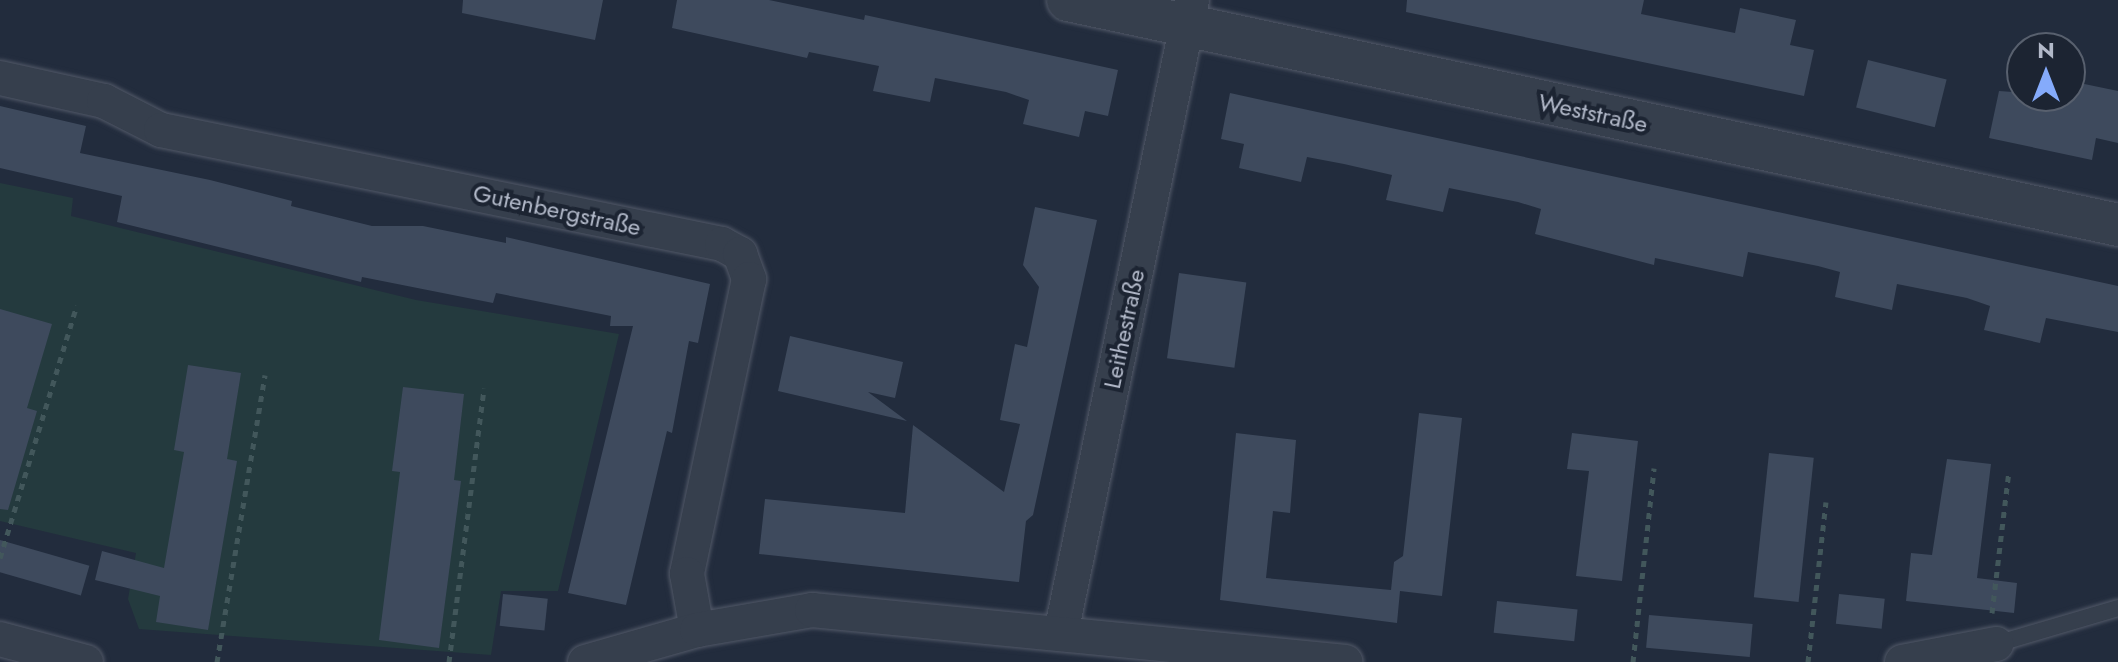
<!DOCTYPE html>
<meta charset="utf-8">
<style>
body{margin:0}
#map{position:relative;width:2118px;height:662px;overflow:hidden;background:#222c3d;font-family:Jost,sans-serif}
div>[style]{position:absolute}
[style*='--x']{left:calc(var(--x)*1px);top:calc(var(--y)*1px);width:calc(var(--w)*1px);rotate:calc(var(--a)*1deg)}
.green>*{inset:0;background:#243a3e}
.building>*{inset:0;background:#3e4a5d;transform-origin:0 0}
.path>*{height:5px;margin-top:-2.5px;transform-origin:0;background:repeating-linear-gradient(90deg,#42575b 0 6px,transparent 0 12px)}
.roads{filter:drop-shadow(0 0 2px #525968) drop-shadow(0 0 2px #525968)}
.service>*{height:16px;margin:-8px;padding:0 8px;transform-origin:8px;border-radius:8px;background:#363f4d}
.minor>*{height:34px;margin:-17px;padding:0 17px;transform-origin:17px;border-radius:17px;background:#363f4d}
.tertiary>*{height:42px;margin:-21px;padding:0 21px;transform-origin:21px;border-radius:21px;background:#363f4d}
span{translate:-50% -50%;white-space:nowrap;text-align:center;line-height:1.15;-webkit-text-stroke:8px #1c2432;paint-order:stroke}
.street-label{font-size:24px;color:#b2b9c9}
.north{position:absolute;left:2006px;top:32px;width:80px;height:80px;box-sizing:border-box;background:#1c2432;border:2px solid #58606e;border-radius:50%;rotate:0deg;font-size:22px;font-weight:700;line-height:32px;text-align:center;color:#b2b9c9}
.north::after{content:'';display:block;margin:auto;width:28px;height:36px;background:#85abfb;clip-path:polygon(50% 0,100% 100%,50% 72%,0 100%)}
</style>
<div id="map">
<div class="green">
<div style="clip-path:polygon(0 183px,73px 198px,71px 216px,416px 300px,619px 334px,558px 591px,501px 591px,491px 655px,139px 629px,128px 599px,136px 553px,0 521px)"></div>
</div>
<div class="building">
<div style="clip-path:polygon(463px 0,603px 0,595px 40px,462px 13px)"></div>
<div style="clip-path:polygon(677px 0,769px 0,864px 20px,865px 15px,1118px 70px,1108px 116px,1085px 111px,1079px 137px,1023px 124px,1029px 100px,1006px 92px,935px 78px,930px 102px,873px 91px,879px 66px,809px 52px,807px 58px,672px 28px)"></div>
<div style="clip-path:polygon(1407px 0,1644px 0,1641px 14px,1735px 33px,1740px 8px,1796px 20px,1790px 45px,1814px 50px,1804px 96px,1406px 12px)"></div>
<div style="left:1868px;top:60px;width:81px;height:49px;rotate:14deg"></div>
<div style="clip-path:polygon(2070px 81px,2118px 91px,2118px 143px,2096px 138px,2092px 160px,1989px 138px,1999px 91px,2070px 96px)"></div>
<div style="clip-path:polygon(1230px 93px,2118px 286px,2118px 332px,2046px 318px,2040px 343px,1984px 330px,1990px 306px,1967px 298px,1897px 284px,1892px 310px,1835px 297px,1840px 272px,1818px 266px,1748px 252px,1743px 277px,1655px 258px,1654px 265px,1535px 234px,1541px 209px,1518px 202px,1449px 188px,1443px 212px,1386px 200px,1392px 175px,1344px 164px,1307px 157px,1301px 182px,1239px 168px,1244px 144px,1221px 139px)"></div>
<div style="clip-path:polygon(0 106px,86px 126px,80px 153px,210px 180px,292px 201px,291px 206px,372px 226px,423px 226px,506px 243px,506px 237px,710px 284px,698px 343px,689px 341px,672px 433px,667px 431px,626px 605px,568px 593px,633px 326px,610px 326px,611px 316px,496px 293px,493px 303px,362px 277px,361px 282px,117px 222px,122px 196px,0 168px)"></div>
<div style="clip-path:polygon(1035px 207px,1097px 220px,1033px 515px,1026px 521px,1019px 582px,759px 554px,765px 499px,905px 513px,913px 425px,1004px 492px,1020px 424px,1000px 420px,1015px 344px,1027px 347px,1039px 287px,1023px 265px)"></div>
<div style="left:1179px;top:273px;width:68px;height:86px;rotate:8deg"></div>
<div style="clip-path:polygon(0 309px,52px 324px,27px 408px,37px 411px,8px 510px,0 509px)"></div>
<div style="clip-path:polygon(790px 336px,903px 362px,895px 398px,868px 392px,907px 421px,778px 391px)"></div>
<div style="clip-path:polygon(188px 365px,241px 373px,227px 459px,237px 461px,208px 630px,156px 622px,160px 596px,95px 580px,102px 551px,164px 568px,184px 452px,174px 450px)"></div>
<div style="clip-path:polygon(403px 387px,464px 394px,454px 480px,461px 481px,439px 648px,379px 640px,400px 472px,392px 471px)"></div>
<div style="clip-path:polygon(1419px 413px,1462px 418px,1442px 596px,1400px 591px,1397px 623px,1220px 600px,1236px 433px,1296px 440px,1290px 513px,1273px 511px,1266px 578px,1391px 590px,1394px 562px,1403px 556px)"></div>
<div style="clip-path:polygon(1572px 433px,1638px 441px,1622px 581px,1576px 576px,1589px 471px,1567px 469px)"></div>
<div style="left:1769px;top:453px;width:45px;height:145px;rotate:6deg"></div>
<div style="clip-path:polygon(1947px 459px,1991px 464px,1977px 578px,2017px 583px,2014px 613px,1906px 601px,1911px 553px,1932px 555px)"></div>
<div style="left:0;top:540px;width:93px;height:31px;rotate:16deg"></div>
<div style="left:503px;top:594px;width:45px;height:32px;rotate:6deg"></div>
<div style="left:1839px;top:594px;width:46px;height:30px;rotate:6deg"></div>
<div style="left:1497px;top:601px;width:81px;height:32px;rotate:6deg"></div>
<div style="left:1649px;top:615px;width:104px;height:33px;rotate:5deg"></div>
</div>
<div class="path">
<div style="--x:0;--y:558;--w:264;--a:-73.1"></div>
<div style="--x:1992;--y:613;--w:143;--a:-83.2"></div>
<div style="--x:217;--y:662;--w:291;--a:-80.5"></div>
<div style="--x:449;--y:662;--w:276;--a:-82.7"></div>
<div style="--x:1633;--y:662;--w:195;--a:-83.8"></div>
<div style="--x:1808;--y:662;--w:161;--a:-83.6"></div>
</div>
<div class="roads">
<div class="service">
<div style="--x:1996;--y:644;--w:127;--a:-16.4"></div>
</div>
<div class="minor">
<div style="--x:0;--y:78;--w:107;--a:12.5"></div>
<div style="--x:104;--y:101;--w:64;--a:27"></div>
<div style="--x:161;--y:130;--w:572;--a:11.49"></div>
<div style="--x:722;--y:244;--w:21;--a:29"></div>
<div style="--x:740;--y:254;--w:27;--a:70"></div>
<div style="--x:749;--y:279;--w:301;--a:101.9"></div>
<div style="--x:687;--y:574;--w:57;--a:79.9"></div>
<div style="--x:1061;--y:633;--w:646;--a:-78.31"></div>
<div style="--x:0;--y:639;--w:89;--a:15"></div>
<div style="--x:585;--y:662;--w:116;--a:-15.9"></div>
<div style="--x:697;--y:630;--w:117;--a:-9.9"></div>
<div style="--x:812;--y:610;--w:536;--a:5.57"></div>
<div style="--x:1902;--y:662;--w:96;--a:-10.8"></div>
</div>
<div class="tertiary">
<div style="--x:1068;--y:0;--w:1074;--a:12.09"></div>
</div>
</div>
<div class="street-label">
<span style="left:1593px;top:113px;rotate:12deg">Weststraße</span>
<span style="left:557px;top:210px;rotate:12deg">Gutenbergstraße</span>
<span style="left:1124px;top:329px;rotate:-78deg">Leithestraße</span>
</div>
<div class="north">N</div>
</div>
